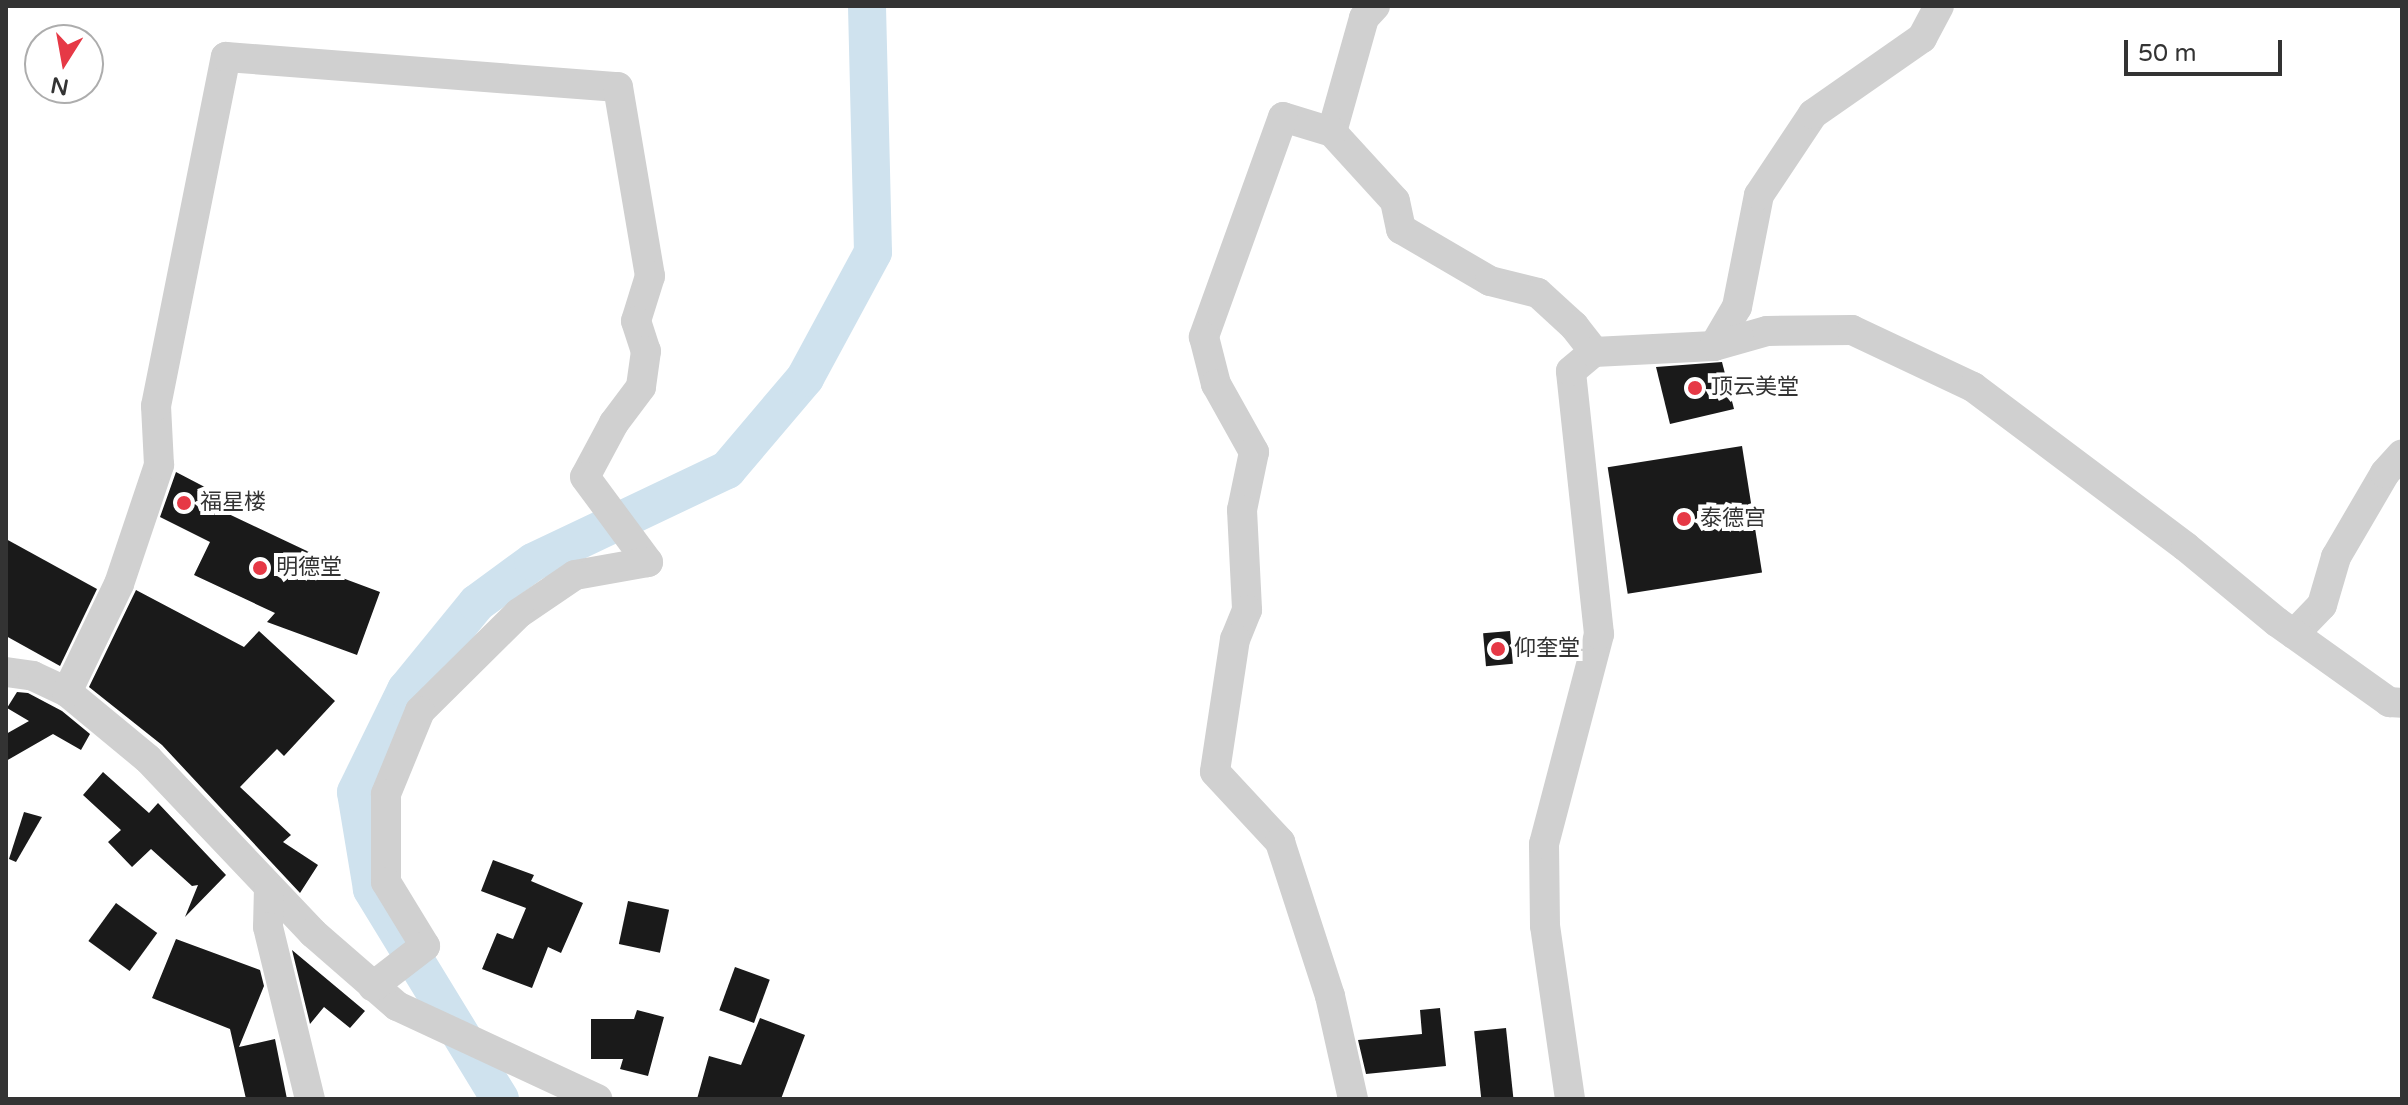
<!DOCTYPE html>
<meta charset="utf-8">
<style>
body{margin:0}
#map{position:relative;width:2408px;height:1105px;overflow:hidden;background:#fff;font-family:"Varela Round","Noto Sans SC",sans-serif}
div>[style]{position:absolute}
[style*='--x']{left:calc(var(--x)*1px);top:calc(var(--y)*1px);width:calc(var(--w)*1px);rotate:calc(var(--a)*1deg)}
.river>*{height:38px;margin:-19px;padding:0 19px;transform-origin:19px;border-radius:19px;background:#cfe2ee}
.building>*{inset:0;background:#1a1a1a;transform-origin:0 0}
.minor>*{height:30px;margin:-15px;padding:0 15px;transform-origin:15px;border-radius:15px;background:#d0d0d0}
.dots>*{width:22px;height:22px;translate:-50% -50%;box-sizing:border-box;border:4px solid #fff;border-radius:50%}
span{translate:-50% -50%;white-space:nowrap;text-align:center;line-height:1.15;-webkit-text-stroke:8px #fff;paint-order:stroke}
.poi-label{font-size:22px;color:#333}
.left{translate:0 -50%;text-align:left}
.frame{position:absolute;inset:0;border:8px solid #333;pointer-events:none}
.north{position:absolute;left:24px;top:24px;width:80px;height:80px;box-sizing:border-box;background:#fff;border:2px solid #adadad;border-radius:50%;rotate:191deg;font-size:22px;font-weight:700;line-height:32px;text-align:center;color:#333}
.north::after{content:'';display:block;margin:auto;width:28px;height:36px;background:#e63946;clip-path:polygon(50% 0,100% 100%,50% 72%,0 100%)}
.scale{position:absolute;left:2124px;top:40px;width:158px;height:36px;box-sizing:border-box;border:4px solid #333;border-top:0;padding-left:10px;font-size:24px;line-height:28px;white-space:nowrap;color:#333;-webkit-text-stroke:6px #fff;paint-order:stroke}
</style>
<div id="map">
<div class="river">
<div style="--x:500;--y:1099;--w:246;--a:-121.4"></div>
<div style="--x:372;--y:889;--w:98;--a:-99.4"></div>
<div style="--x:356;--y:792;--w:114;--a:-63.9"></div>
<div style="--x:406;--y:690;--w:112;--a:-50.8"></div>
<div style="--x:477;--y:603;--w:69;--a:-36.2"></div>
<div style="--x:533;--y:562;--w:215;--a:-25.4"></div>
<div style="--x:727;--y:470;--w:121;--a:-49.7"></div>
<div style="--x:805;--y:378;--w:143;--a:-61.6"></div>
<div style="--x:873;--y:252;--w:246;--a:-91.4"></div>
</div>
<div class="building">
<div style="clip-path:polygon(1722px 362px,1734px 409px,1670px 424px,1656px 367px)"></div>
<div style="left:1742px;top:446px;width:128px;height:136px;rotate:81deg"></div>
<div style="clip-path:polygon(176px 472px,222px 496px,216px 508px,326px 560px,321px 570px,380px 592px,357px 655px,267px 622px,275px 613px,194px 575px,210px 542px,160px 517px)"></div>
<div style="clip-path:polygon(6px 539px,97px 589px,60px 666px,6px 636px)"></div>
<div style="clip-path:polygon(136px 590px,244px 647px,259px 631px,335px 701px,284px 756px,277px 749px,240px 787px,291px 835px,283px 842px,318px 865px,300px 893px,162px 745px,89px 687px)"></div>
<div style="left:1510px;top:631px;width:33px;height:27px;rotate:85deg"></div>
<div style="clip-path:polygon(17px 692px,28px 693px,62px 711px,90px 734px,81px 750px,53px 734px,6px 761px,6px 734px,29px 721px,7px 708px)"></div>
<div style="clip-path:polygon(103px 772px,149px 813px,158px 803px,226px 875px,185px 917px,198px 885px,192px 886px,151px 849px,132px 867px,108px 842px,121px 830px,83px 795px)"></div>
<div style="clip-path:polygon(24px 812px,42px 817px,16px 862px,9px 859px)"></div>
<div style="clip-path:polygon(493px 860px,534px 875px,531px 881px,583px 903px,561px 953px,548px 947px,532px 988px,482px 969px,497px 933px,513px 939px,526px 908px,481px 891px)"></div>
<div style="left:628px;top:901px;width:42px;height:44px;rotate:12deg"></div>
<div style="left:116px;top:903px;width:51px;height:47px;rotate:36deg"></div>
<div style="clip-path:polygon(176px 939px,260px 970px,264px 986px,239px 1047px,275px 1039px,287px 1099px,246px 1099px,230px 1029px,152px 998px)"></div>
<div style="clip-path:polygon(292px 950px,365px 1011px,350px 1028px,324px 1007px,310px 1024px)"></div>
<div style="left:735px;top:967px;width:37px;height:46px;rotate:20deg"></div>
<div style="clip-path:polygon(1440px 1008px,1446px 1066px,1366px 1074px,1358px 1040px,1422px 1034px,1420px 1010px)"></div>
<div style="clip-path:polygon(637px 1010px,664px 1017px,648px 1076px,620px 1069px,623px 1059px,591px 1059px,591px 1019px,634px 1019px)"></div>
<div style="clip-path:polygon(760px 1018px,805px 1035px,781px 1099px,697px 1099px,709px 1056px,741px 1065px)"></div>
<div style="left:1506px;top:1028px;width:71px;height:32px;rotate:84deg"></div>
</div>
<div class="minor">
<div style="--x:1375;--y:6;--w:16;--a:133"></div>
<div style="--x:1364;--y:18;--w:118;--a:105.7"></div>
<div style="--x:1332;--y:132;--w:93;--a:47.6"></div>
<div style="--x:1395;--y:201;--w:29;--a:78"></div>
<div style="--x:1401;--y:229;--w:103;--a:30.3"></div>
<div style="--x:1490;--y:281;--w:49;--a:14"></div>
<div style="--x:1538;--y:293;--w:49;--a:42.5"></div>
<div style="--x:1574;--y:326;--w:33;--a:52"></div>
<div style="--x:1332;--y:132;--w:51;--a:-163"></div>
<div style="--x:1283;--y:117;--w:234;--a:109.8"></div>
<div style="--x:1204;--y:337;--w:49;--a:75.7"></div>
<div style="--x:1216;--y:384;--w:78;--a:60.8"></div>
<div style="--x:1254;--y:452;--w:59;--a:101.7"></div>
<div style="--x:1242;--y:510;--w:100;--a:87.1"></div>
<div style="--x:1247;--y:610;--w:31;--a:112"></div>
<div style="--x:1235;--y:639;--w:134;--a:98.6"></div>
<div style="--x:1215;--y:772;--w:96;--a:47.1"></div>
<div style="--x:1280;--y:842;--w:162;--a:72"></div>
<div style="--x:1330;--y:996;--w:106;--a:77.4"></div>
<div style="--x:1714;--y:346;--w:45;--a:-59.5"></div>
<div style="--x:1737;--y:307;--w:114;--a:-78.9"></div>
<div style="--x:1759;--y:195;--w:97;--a:-56.3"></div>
<div style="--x:1813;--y:114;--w:133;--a:-34.9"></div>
<div style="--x:1922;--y:38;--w:36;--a:-62"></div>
<div style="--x:2294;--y:634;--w:40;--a:-46"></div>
<div style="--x:2322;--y:605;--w:50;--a:-73.7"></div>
<div style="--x:2336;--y:557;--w:97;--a:-59.7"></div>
<div style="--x:2385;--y:473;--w:25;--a:-48"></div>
<div style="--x:6;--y:672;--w:27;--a:8"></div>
<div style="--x:33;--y:676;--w:38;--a:25"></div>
<div style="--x:67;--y:692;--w:105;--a:39.6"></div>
<div style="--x:148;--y:759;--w:240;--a:46.5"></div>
<div style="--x:313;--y:933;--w:111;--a:41"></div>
<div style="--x:397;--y:1006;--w:221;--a:24.9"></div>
<div style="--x:67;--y:692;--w:120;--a:-64.3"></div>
<div style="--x:119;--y:584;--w:126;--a:-71.4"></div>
<div style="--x:159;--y:465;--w:59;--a:-92.9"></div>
<div style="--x:156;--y:406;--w:356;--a:-78.7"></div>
<div style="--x:226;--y:57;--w:393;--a:4.4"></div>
<div style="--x:618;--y:87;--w:192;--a:80.4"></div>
<div style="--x:650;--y:276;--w:47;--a:107.3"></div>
<div style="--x:636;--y:321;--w:32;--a:72"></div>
<div style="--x:646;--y:351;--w:36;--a:98"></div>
<div style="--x:641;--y:387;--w:45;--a:126.9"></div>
<div style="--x:614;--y:423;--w:61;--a:118.2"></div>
<div style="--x:585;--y:477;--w:106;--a:53.5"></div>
<div style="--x:648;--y:562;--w:74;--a:169.9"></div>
<div style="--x:575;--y:575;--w:68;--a:145.8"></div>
<div style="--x:519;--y:613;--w:139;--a:135.3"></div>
<div style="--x:420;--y:711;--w:90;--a:112.3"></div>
<div style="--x:386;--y:794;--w:88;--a:90"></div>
<div style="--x:386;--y:882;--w:75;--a:58.6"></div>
<div style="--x:425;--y:946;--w:66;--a:142.4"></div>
<div style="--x:269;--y:887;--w:40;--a:91.4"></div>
<div style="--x:268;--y:927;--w:177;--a:76.3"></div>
<div style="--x:1570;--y:1099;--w:175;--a:-98.2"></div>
<div style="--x:1545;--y:926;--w:82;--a:-90.7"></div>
<div style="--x:1544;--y:844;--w:217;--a:-75.3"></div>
<div style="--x:1599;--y:634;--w:264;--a:-96.1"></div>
<div style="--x:1571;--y:371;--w:30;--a:-40"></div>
<div style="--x:1594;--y:352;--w:120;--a:-2.9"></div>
<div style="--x:1714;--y:346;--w:55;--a:-15.8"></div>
<div style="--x:1767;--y:331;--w:85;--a:-0.7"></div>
<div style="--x:1852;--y:330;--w:134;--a:25.2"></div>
<div style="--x:1973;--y:387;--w:266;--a:36.9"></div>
<div style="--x:2186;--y:547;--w:118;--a:39.5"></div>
<div style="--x:2277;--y:622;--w:138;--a:35.5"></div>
<div style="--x:2389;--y:702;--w:13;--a:4"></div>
</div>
<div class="dots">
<div style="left:1695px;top:388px;background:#e63946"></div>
<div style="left:184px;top:503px;background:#e63946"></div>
<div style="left:1684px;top:519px;background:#e63946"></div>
<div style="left:260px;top:568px;background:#e63946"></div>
<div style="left:1498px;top:649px;background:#e63946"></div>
</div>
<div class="poi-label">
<span class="left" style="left:1711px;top:388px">顶云美堂</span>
<span class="left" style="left:200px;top:503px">福星楼</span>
<span class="left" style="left:1700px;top:519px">泰德宫</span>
<span class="left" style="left:276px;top:568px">明德堂</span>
<span class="left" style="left:1514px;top:649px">仰奎堂</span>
</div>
<div class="frame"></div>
<div class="north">N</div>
<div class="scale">50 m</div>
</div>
